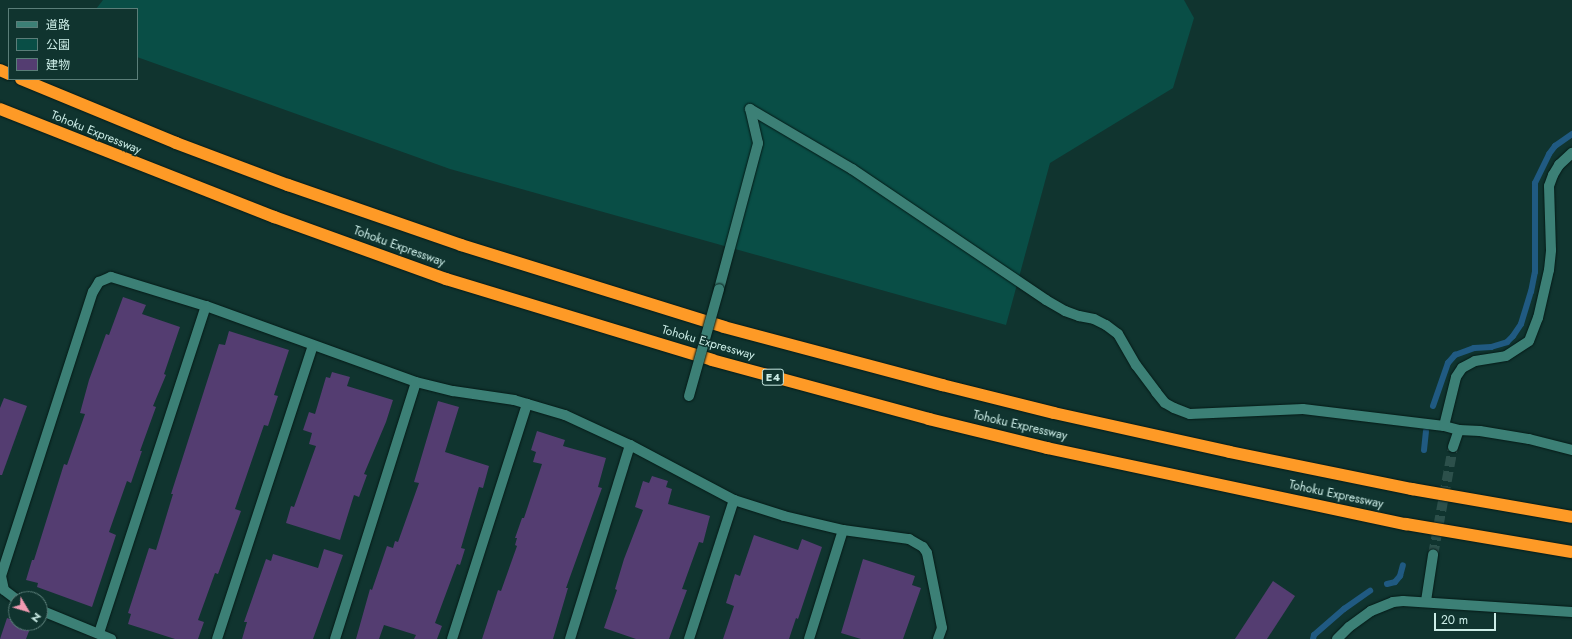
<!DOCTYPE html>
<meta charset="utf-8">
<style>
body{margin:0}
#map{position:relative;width:1572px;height:639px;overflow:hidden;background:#10342f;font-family:Jost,"Noto Sans JP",sans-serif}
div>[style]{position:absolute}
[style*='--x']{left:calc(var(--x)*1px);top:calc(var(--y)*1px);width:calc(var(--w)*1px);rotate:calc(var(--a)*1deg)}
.green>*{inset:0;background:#094e46}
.stream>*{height:6px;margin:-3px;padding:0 3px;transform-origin:3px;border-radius:3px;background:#205a82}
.building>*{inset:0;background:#543d71}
.minor-tunnel>*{height:10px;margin-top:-5px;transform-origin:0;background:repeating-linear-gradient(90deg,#2c504b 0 10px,transparent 0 15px)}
.roads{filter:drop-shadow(0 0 1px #051a17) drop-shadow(0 0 1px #051a17)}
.minor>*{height:10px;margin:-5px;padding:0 5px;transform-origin:5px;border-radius:5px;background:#3c8076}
.motorway>*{height:12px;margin:-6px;padding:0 6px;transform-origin:6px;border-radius:6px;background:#fe9a26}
.bridges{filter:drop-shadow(0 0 1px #051a17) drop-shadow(0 0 1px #051a17)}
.minor-bridge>*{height:10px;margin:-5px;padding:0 5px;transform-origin:5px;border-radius:5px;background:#3c8076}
span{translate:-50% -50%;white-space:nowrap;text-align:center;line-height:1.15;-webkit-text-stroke:3px #10342f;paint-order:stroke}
.shield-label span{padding:1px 3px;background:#10342f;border:1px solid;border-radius:3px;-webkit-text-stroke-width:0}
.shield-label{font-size:11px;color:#ccede7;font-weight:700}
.street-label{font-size:12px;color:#ccede7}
.legend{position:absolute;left:8px;top:8px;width:130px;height:72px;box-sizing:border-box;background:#10342f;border:1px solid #5b7e79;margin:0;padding:5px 7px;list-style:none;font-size:12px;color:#ccede7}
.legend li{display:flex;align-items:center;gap:8px;height:20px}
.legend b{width:20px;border:1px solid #5b7e79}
.north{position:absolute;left:8px;top:591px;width:40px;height:40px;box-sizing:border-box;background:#10342f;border:1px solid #5b7e79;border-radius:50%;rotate:128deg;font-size:11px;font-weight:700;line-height:16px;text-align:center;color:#ccede7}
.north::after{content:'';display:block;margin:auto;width:14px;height:18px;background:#f19ab1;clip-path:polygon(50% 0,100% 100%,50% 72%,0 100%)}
.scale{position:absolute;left:1434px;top:613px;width:62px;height:18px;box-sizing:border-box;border:2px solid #ccede7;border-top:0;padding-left:5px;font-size:12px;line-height:14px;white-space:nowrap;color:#ccede7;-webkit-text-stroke:3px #10342f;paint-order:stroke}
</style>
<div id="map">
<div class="green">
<div style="clip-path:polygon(103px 0,1184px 0,1194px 18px,1173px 88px,1050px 163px,1006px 325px,450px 169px,137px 57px,137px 9px,96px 9px)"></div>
</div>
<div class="stream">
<div style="--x:1433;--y:406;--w:46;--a:-70.8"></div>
<div style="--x:1448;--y:363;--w:11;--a:-49"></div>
<div style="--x:1455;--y:355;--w:20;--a:-20"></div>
<div style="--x:1474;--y:348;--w:17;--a:-3"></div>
<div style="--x:1491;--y:347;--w:17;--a:-17"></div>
<div style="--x:1507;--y:342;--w:8;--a:-45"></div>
<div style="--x:1513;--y:336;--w:14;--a:-56"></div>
<div style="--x:1521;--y:324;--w:34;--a:-73"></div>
<div style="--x:1531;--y:292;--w:20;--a:-79"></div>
<div style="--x:1535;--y:272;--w:89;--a:-90"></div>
<div style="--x:1535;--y:183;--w:32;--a:-64"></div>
<div style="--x:1549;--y:154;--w:10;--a:-53"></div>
<div style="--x:1555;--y:146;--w:21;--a:-35"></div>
<div style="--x:1424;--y:450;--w:19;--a:-84"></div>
<div style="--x:1387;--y:584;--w:8;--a:-14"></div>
<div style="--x:1395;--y:582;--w:8;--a:-50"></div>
<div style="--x:1400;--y:576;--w:11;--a:-75"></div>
<div style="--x:1313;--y:639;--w:4;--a:-76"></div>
<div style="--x:1314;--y:635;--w:40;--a:-41"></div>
<div style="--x:1344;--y:609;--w:32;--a:-35"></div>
</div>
<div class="building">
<div style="clip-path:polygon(123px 297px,146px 305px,142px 314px,180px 327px,164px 374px,166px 375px,153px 406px,156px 407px,140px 451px,142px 451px,131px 483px,127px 481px,109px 532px,116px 535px,92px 607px,37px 587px,38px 583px,26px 580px,32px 560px,34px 560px,64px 464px,67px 465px,85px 414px,80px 413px,89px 380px,106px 334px,109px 335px)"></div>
<div style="clip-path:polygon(229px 331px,289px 350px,274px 395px,278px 396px,268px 426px,264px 425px,235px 509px,241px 511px,218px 574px,215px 573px,198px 620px,204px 622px,198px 639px,175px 639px,128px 624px,131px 614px,128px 613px,149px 548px,156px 550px,173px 494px,171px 494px,219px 344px,225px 345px)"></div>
<div style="clip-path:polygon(332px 372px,350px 377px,347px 386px,393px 400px,386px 422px,364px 474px,367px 475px,359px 497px,354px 495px,340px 540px,286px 523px,291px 506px,294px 507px,316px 446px,309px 444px,312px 433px,303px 430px,309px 412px,315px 414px,326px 377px,330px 378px)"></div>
<div style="clip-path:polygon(4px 398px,27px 406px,2px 475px,0 475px,0 408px)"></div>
<div style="clip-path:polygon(438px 401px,459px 407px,445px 452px,489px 466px,483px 488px,479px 487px,461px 548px,465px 549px,460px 565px,457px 564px,435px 623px,442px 626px,437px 639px,414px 639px,416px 635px,384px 625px,379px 639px,356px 639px,370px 589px,372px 590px,387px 546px,393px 548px,395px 541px,398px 542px,419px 483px,414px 482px)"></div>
<div style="clip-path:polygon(537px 431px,565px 440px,563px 446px,606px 458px,598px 487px,602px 488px,566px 588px,568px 588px,553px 639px,482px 639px,498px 590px,501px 591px,517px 546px,515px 545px,517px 538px,515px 538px,522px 518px,524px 518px,542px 464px,533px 462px,536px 452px,531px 450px)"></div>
<div style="clip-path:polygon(652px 476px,668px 481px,666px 487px,672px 489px,668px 504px,710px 516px,703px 543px,699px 542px,682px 589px,687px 590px,669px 639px,636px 639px,604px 628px,617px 590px,615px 589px,624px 559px,643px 510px,635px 507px,643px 481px,649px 483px)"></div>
<div style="clip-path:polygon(754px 535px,798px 550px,802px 539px,822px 547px,798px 619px,796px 618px,789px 639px,723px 639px,734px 606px,726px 603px,735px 574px,740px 576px)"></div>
<div style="clip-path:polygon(324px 549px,343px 555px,313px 639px,242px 639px,247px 622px,244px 622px,266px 559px,271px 561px,273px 554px,318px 568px)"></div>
<div style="clip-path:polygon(863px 559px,915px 576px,912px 585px,921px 588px,903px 639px,861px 639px,841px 633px)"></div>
<div style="clip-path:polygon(1273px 581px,1295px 596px,1267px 639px,1235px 639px)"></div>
<div style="clip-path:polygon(7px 618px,16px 621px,16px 623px,31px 626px,26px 639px,0 639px)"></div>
</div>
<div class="minor-tunnel">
<div style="--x:1433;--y:555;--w:110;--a:-79.5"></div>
</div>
<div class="roads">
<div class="minor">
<div style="--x:750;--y:109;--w:118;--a:30.5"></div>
<div style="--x:852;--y:169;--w:234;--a:34"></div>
<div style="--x:1046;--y:300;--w:22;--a:30"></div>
<div style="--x:1065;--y:311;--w:15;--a:20"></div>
<div style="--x:1079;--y:316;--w:15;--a:11"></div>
<div style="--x:1094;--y:319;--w:13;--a:27"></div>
<div style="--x:1106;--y:325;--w:15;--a:37"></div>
<div style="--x:1118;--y:334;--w:36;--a:60"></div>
<div style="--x:1136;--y:365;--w:34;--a:53"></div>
<div style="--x:1156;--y:392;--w:14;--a:51"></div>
<div style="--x:1165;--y:403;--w:10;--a:29"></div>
<div style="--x:1174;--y:408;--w:17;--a:21"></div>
<div style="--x:1190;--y:414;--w:113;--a:-2.5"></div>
<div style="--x:1303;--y:409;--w:142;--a:6.9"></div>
<div style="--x:1444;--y:426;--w:16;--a:15"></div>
<div style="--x:1459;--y:430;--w:21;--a:3"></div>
<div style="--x:1480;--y:431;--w:50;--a:9.3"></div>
<div style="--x:1529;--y:439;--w:44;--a:14.3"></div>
<div style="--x:719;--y:289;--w:151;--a:-75"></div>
<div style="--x:758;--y:143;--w:35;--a:-103"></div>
<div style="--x:1444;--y:426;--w:50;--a:-76.2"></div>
<div style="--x:1456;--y:377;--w:11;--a:-56"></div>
<div style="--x:1462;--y:368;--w:15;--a:-28"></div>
<div style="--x:1475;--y:361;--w:31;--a:-9"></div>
<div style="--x:1506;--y:356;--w:27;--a:-33"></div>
<div style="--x:1529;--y:341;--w:25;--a:-69"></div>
<div style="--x:1538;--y:318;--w:49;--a:-77.1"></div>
<div style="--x:1549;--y:270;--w:20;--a:-84"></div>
<div style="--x:1551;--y:250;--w:64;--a:-91.8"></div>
<div style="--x:1549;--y:186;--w:12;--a:-70"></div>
<div style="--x:1553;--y:175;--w:12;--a:-59"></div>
<div style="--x:1559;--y:165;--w:18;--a:-43"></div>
<div style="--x:1453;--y:447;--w:18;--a:-71"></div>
<div style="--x:16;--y:599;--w:15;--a:-143"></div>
<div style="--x:4;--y:590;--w:14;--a:-102"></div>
<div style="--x:1;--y:576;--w:299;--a:-72.1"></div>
<div style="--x:93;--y:292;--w:12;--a:-59"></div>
<div style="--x:99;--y:282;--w:13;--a:-23"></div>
<div style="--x:111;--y:277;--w:99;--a:17"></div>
<div style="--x:206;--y:306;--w:223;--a:19.9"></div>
<div style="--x:416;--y:382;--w:38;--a:14"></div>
<div style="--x:453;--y:391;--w:62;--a:8.4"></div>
<div style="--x:514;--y:400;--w:53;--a:16.4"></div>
<div style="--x:565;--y:415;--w:72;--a:24.8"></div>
<div style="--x:630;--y:445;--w:118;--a:27.9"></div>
<div style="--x:734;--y:500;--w:52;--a:17.7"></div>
<div style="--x:784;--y:516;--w:61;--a:13.3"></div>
<div style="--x:843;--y:530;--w:67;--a:7.8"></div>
<div style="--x:909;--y:539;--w:16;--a:30"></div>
<div style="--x:923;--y:547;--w:7;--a:56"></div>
<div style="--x:927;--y:553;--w:76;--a:78.7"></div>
<div style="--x:942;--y:628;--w:12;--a:110"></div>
<div style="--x:1426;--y:601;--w:47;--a:-81.3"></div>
<div style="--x:40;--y:610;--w:77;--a:22.2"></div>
<div style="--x:99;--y:633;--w:344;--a:-71.9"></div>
<div style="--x:217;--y:639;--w:309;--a:-71.9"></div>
<div style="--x:335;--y:639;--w:269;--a:-72.5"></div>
<div style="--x:452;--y:639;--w:247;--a:-72.3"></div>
<div style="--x:570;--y:639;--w:203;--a:-72.8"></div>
<div style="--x:689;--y:639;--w:146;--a:-72.1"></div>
<div style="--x:809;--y:639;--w:114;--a:-72.7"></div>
<div style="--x:1337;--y:639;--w:17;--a:-45"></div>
<div style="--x:1349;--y:627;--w:27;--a:-36"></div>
<div style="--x:1371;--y:611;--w:24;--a:-22"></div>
<div style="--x:1393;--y:602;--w:10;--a:-6"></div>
<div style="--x:1403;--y:601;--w:169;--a:3.7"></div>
</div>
<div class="motorway">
<div style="--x:0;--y:70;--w:10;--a:24"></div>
<div style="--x:21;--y:79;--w:168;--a:22.4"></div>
<div style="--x:176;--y:143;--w:120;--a:20.6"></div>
<div style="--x:288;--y:185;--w:183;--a:19.1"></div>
<div style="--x:461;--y:245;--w:275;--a:17.3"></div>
<div style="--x:724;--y:327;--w:226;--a:14.9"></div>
<div style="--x:942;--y:385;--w:115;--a:14"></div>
<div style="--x:1054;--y:413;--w:180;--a:12.5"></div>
<div style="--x:1230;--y:452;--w:186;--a:11.5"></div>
<div style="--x:1412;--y:489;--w:162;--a:9.9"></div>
<div style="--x:0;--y:109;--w:295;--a:21.5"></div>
<div style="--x:274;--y:217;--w:183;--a:19.8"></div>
<div style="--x:446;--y:279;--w:278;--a:16.9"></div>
<div style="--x:712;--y:360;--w:225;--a:15.2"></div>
<div style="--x:929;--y:419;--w:122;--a:13.8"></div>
<div style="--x:1047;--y:448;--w:367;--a:12"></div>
<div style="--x:1406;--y:524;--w:168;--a:9.6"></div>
</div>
</div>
<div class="bridges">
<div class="minor-bridge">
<div style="--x:689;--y:396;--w:111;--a:-74.3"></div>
</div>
</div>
<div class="shield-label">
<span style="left:773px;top:377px">E4</span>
</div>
<div class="street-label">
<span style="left:96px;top:133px;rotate:22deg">Tohoku Expressway</span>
<span style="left:399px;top:247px;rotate:20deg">Tohoku Expressway</span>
<span style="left:708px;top:343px;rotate:16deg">Tohoku Expressway</span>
<span style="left:1020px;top:426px;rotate:13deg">Tohoku Expressway</span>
<span style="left:1336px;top:495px;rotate:12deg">Tohoku Expressway</span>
</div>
<ul class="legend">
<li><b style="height:5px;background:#3c8076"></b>道路</li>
<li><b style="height:11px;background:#094e46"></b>公園</li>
<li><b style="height:11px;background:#543d71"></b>建物</li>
</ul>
<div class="north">N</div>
<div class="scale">20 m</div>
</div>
